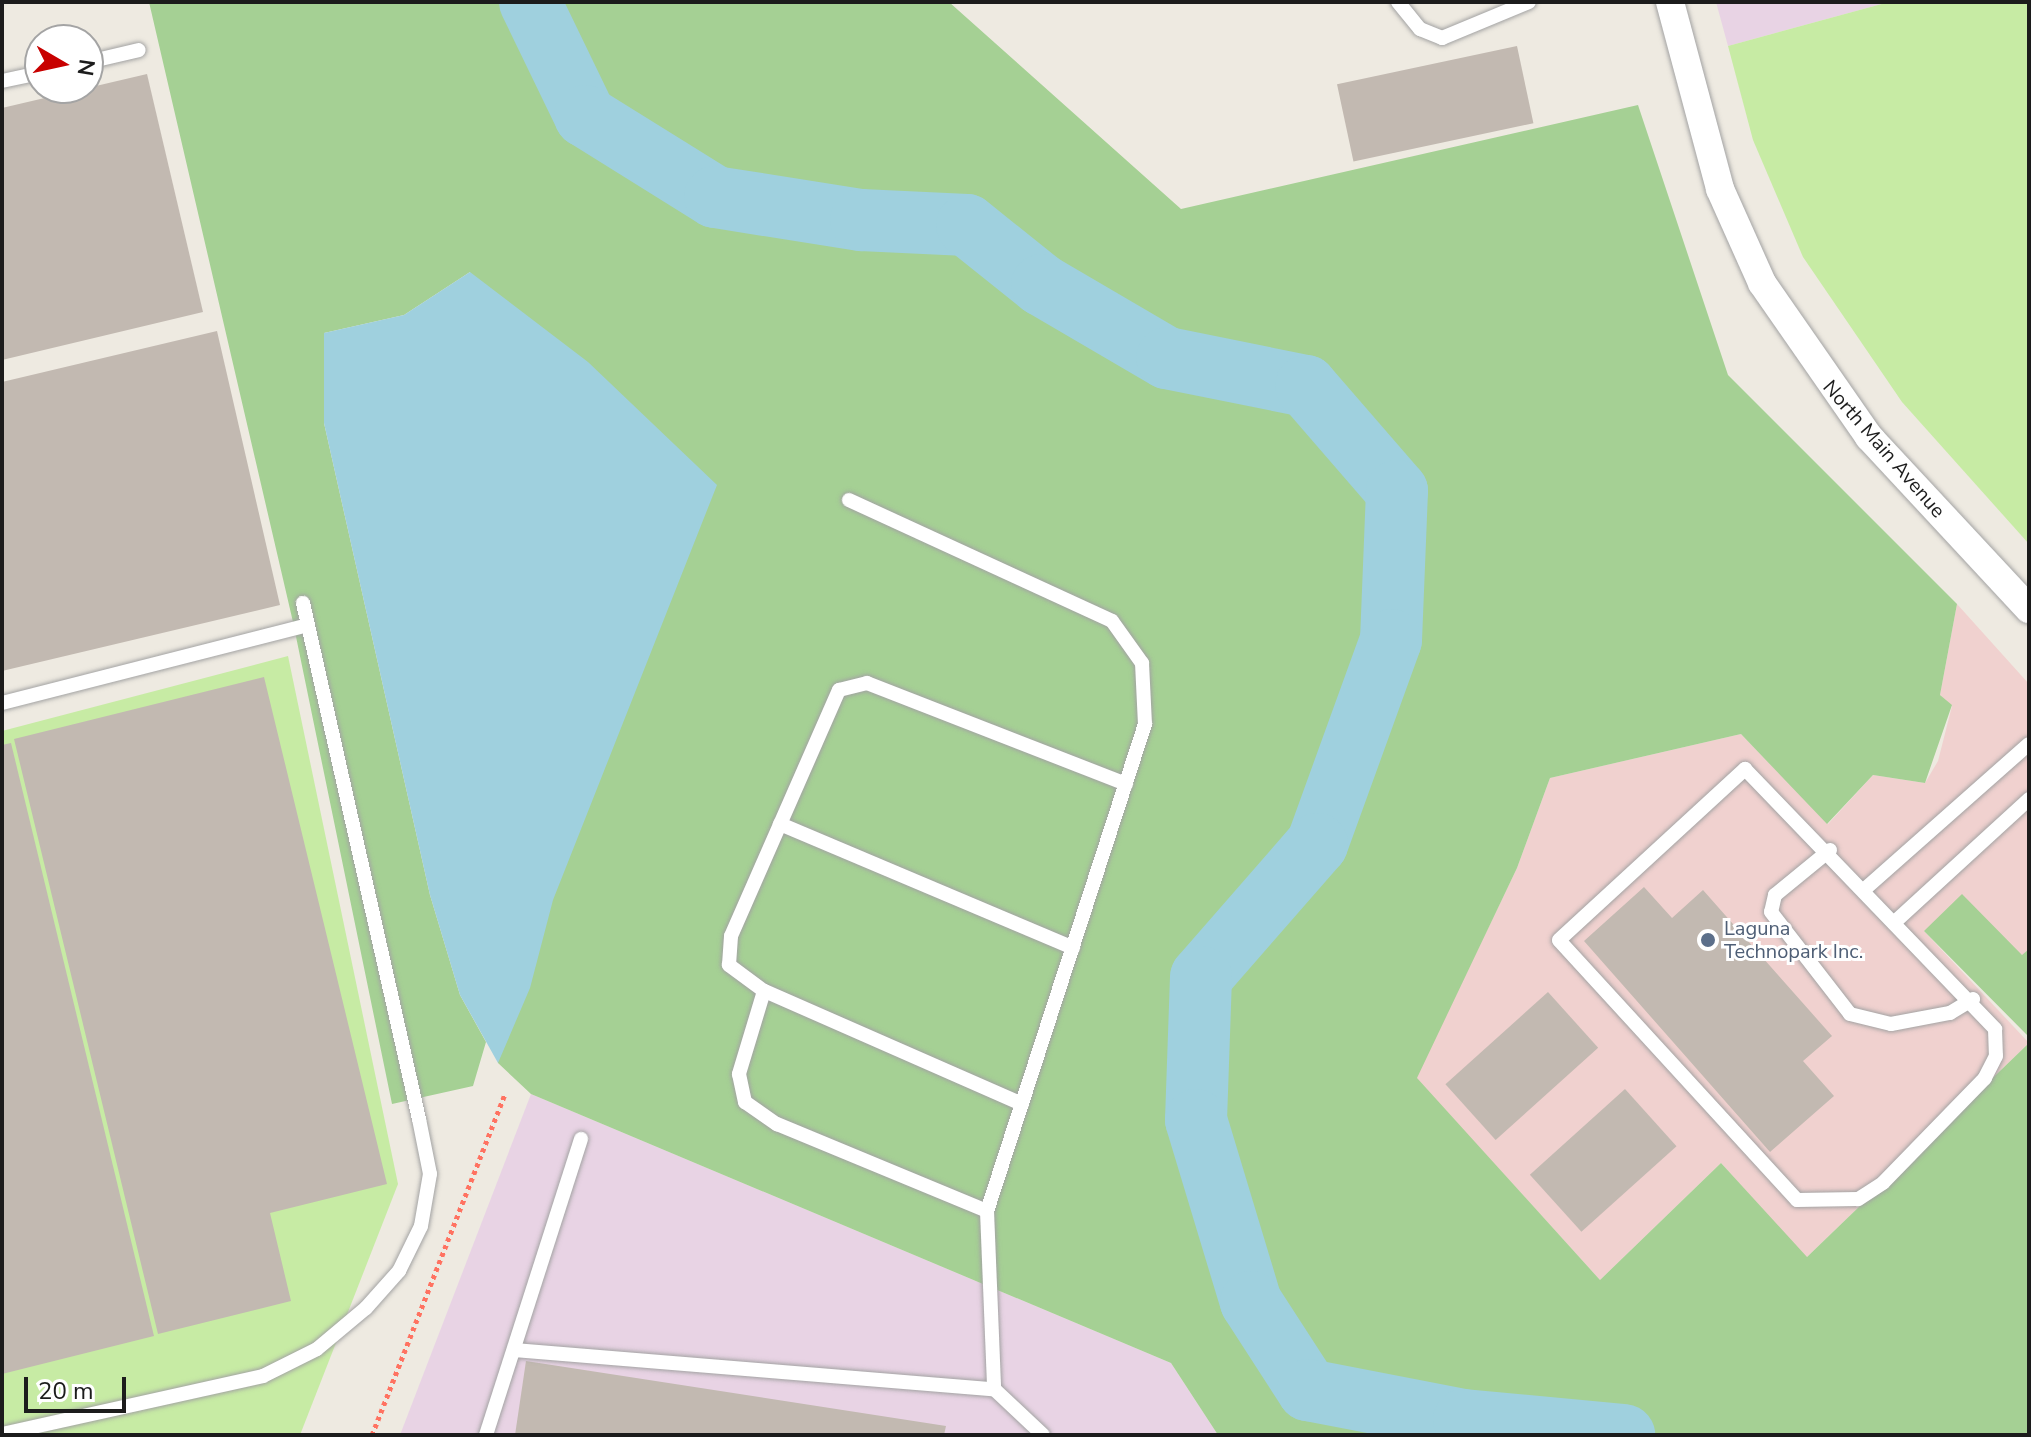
<!DOCTYPE html>
<style>
body{margin:0}
#map{position:relative;width:2031px;height:1437px;overflow:hidden;background:#eeeae1;font-family:"Nunito Sans",sans-serif}
div>[style]{position:absolute}
[style*='--x']{left:calc(var(--x)*1px);top:calc(var(--y)*1px);width:calc(var(--w)*1px);rotate:calc(var(--a)*1deg)}
.commercial>*{inset:0;background:#f0d1cf}
.industrial>*{inset:0;background:#e8d3e4}
.grass>*{inset:0;background:#c7eba4}
.forest>*{inset:0;background:#a5d094}
.water>*{inset:0;background:#9fd0de}
.river>*{height:62px;margin:-31px;padding:0 31px;transform-origin:31px;border-radius:31px;background:#9fd0de}
.building>*{inset:0;background:#c2b9b1;transform-origin:0 0}
.path>*{height:5px;margin-top:-2.5px;transform-origin:0;background:repeating-linear-gradient(90deg,#ff7261 0 4px,transparent 0 8px)}
.roads{filter:drop-shadow(0 0 2px #a3a3a3) drop-shadow(0 0 2px #a3a3a3)}
.lane>*{height:14px;margin:-7px;padding:0 7px;transform-origin:7px;border-radius:7px;background:#fff}
.street>*{height:28px;margin:-14px;padding:0 14px;transform-origin:14px;border-radius:14px;background:#fff}
.dots>*{width:22px;height:22px;translate:-50% -50%;box-sizing:border-box;border:4px solid #fff;border-radius:50%}
span{translate:-50% -50%;white-space:nowrap;text-align:center;line-height:1.15;-webkit-text-stroke:6px #fff;paint-order:stroke}
.street-label{font-size:20px;color:#1c1c1c}
.service-label{font-size:20px;color:#4e5e75}
.left{translate:0 -50%;text-align:left}
.frame{position:absolute;inset:0;border:4px solid #1c1c1c;pointer-events:none}
.north{position:absolute;left:24px;top:24px;width:80px;height:80px;box-sizing:border-box;background:#fff;border:2px solid #a4a4a4;border-radius:50%;rotate:99deg;font-size:22px;font-weight:700;line-height:32px;text-align:center;color:#1c1c1c}
.north::after{content:'';display:block;margin:auto;width:28px;height:36px;background:#c80100;clip-path:polygon(50% 0,100% 100%,50% 72%,0 100%)}
.scale{position:absolute;left:24px;top:1377px;width:102px;height:36px;box-sizing:border-box;border:4px solid #1c1c1c;border-top:0;padding-left:10px;font-size:24px;line-height:28px;white-space:nowrap;color:#1c1c1c;-webkit-text-stroke:6px #fff;paint-order:stroke}
</style>
<div id="map">
<div class="commercial">
<div style="clip-path:polygon(1957px 604px,2029px 684px,2029px 949px,2023px 955px,1924px 931px,2029px 1043px,1806px 1258px,1721px 1163px,1600px 1280px,1416px 1078px,1517px 868px,1550px 778px,1741px 734px,1828px 824px,1873px 775px,1925px 783px,1938px 761px,1952px 706px,1940px 695px)"></div>
</div>
<div class="industrial">
<div style="clip-path:polygon(1716px 2px,1889px 2px,1728px 46px)"></div>
<div style="clip-path:polygon(531px 1094px,1171px 1363px,1218px 1435px,400px 1435px)"></div>
</div>
<div class="grass">
<div style="clip-path:polygon(1889px 2px,2029px 2px,2029px 544px,1902px 402px,1803px 257px,1753px 140px,1728px 46px)"></div>
<div style="clip-path:polygon(288px 656px,398px 1184px,300px 1435px,2px 1435px,2px 731px)"></div>
</div>
<div class="forest">
<div style="clip-path:polygon(149px 2px,949px 2px,1181px 209px,1638px 105px,1728px 375px,1957px 604px,1940px 695px,1952px 705px,1925px 783px,1873px 775px,1827px 824px,1741px 734px,1550px 778px,1517px 868px,1417px 1078px,1600px 1280px,1721px 1163px,1807px 1257px,2029px 1043px,2029px 1435px,1218px 1435px,1171px 1363px,531px 1094px,498px 1063px,470px 272px,404px 315px,324px 333px,324px 423px,430px 895px,460px 995px,486px 1042px,473px 1086px,392px 1104px,293px 622px)"></div>
<div style="clip-path:polygon(1962px 894px,2022px 955px,2029px 949px,2029px 1037px,1924px 931px)"></div>
</div>
<div class="water">
<div style="clip-path:polygon(470px 272px,588px 362px,717px 485px,553px 900px,530px 988px,498px 1063px,460px 995px,430px 895px,324px 423px,324px 333px,404px 315px)"></div>
</div>
<div class="river">
<div style="--x:530;--y:2;--w:127;--a:64.2"></div>
<div style="--x:585;--y:116;--w:153;--a:31.9"></div>
<div style="--x:715;--y:197;--w:148;--a:9"></div>
<div style="--x:861;--y:220;--w:106;--a:2.7"></div>
<div style="--x:967;--y:225;--w:96;--a:38.7"></div>
<div style="--x:1042;--y:285;--w:145;--a:30.3"></div>
<div style="--x:1167;--y:358;--w:142;--a:11.4"></div>
<div style="--x:1306;--y:386;--w:139;--a:49.1"></div>
<div style="--x:1397;--y:491;--w:149;--a:92.3"></div>
<div style="--x:1391;--y:640;--w:217;--a:109.9"></div>
<div style="--x:1317;--y:844;--w:176;--a:131.1"></div>
<div style="--x:1201;--y:977;--w:143;--a:92"></div>
<div style="--x:1196;--y:1120;--w:190;--a:73.2"></div>
<div style="--x:1251;--y:1302;--w:105;--a:57.1"></div>
<div style="--x:1308;--y:1390;--w:159;--a:10.9"></div>
<div style="--x:1464;--y:1420;--w:161;--a:5.4"></div>
</div>
<div class="building">
<div style="left:1517px;top:46px;width:79px;height:184px;rotate:78deg"></div>
<div style="clip-path:polygon(147px 74px,203px 312px,2px 360px,2px 108px)"></div>
<div style="clip-path:polygon(217px 331px,280px 605px,2px 671px,2px 382px)"></div>
<div style="clip-path:polygon(264px 677px,387px 1184px,270px 1213px,291px 1301px,158px 1334px,14px 739px)"></div>
<div style="clip-path:polygon(11px 743px,154px 1336px,2px 1374px,2px 745px)"></div>
<div style="clip-path:polygon(1644px 887px,1672px 918px,1703px 890px,1832px 1036px,1803px 1061px,1834px 1096px,1770px 1152px,1584px 941px)"></div>
<div style="left:1548px;top:992px;width:75px;height:138px;rotate:48deg"></div>
<div style="left:1625px;top:1089px;width:77px;height:128px;rotate:48deg"></div>
<div style="clip-path:polygon(526px 1361px,946px 1426px,944px 1435px,515px 1435px)"></div>
</div>
<div class="path">
<div style="--x:372;--y:1435;--w:367;--a:-68.7"></div>
</div>
<div class="roads">
<div class="lane">
<div style="--x:1398;--y:2;--w:35;--a:51"></div>
<div style="--x:1420;--y:29;--w:24;--a:22"></div>
<div style="--x:1442;--y:38;--w:94;--a:-22.5"></div>
<div style="--x:88;--y:62;--w:52;--a:-13.2"></div>
<div style="--x:2;--y:81;--w:39;--a:-12"></div>
<div style="--x:849;--y:500;--w:289;--a:24.7"></div>
<div style="--x:1112;--y:621;--w:52;--a:54.5"></div>
<div style="--x:1142;--y:663;--w:61;--a:87.2"></div>
<div style="--x:1145;--y:724;--w:512;--a:107.97"></div>
<div style="--x:987;--y:1211;--w:178;--a:87.7"></div>
<div style="--x:2;--y:703;--w:315;--a:-14.3"></div>
<div style="--x:1745;--y:769;--w:361;--a:46.1"></div>
<div style="--x:1995;--y:1029;--w:27;--a:88"></div>
<div style="--x:1996;--y:1056;--w:25;--a:117"></div>
<div style="--x:1985;--y:1078;--w:146;--a:134.2"></div>
<div style="--x:1883;--y:1183;--w:30;--a:147"></div>
<div style="--x:1858;--y:1199;--w:61;--a:179.1"></div>
<div style="--x:1797;--y:1200;--w:352;--a:-132.5"></div>
<div style="--x:1559;--y:940;--w:253;--a:-42.6"></div>
<div style="--x:780;--y:824;--w:318;--a:22.9"></div>
<div style="--x:1830;--y:850;--w:71;--a:140.7"></div>
<div style="--x:1775;--y:895;--w:17;--a:103"></div>
<div style="--x:1771;--y:912;--w:129;--a:52.2"></div>
<div style="--x:1850;--y:1014;--w:42;--a:13.7"></div>
<div style="--x:1891;--y:1024;--w:60;--a:-10.6"></div>
<div style="--x:1950;--y:1013;--w:27;--a:-31"></div>
<div style="--x:1866;--y:888;--w:217;--a:-41.5"></div>
<div style="--x:1897;--y:920;--w:179;--a:-42.5"></div>
<div style="--x:764;--y:991;--w:87;--a:106.8"></div>
<div style="--x:739;--y:1074;--w:29;--a:78"></div>
<div style="--x:745;--y:1102;--w:39;--a:35"></div>
<div style="--x:777;--y:1124;--w:227;--a:22.5"></div>
<div style="--x:1022;--y:1104;--w:282;--a:-156.3"></div>
<div style="--x:764;--y:991;--w:44;--a:-143.4"></div>
<div style="--x:729;--y:965;--w:29;--a:-86"></div>
<div style="--x:731;--y:936;--w:269;--a:-66.3"></div>
<div style="--x:839;--y:690;--w:29;--a:-14"></div>
<div style="--x:867;--y:683;--w:278;--a:21.3"></div>
<div style="--x:515;--y:1350;--w:481;--a:4.7"></div>
<div style="--x:994;--y:1389;--w:67;--a:43.2"></div>
<div style="--x:2;--y:1434;--w:267;--a:-12.5"></div>
<div style="--x:263;--y:1376;--w:60;--a:-26.6"></div>
<div style="--x:317;--y:1349;--w:64;--a:-39.9"></div>
<div style="--x:366;--y:1308;--w:50;--a:-48.3"></div>
<div style="--x:399;--y:1271;--w:50;--a:-63.9"></div>
<div style="--x:421;--y:1226;--w:53;--a:-80.2"></div>
<div style="--x:430;--y:1174;--w:56;--a:-101.3"></div>
<div style="--x:419;--y:1119;--w:529;--a:-102.67"></div>
<div style="--x:486;--y:1435;--w:311;--a:-72.2"></div>
</div>
<div class="street">
<div style="--x:1670;--y:2;--w:194;--a:75"></div>
<div style="--x:1720;--y:189;--w:103;--a:65.9"></div>
<div style="--x:1762;--y:283;--w:188;--a:55.2"></div>
<div style="--x:1869;--y:437;--w:235;--a:47.1"></div>
</div>
</div>
<div class="dots">
<div style="left:1708px;top:940px;background:#5c6f8a"></div>
</div>
<div class="street-label">
<span style="left:1884px;top:449px;rotate:49deg">North Main Avenue</span>
</div>
<div class="service-label">
<span class="left" style="left:1724px;top:940px">Laguna<br>Technopark Inc.</span>
</div>
<div class="frame"></div>
<div class="north">N</div>
<div class="scale">20 m</div>
</div>
